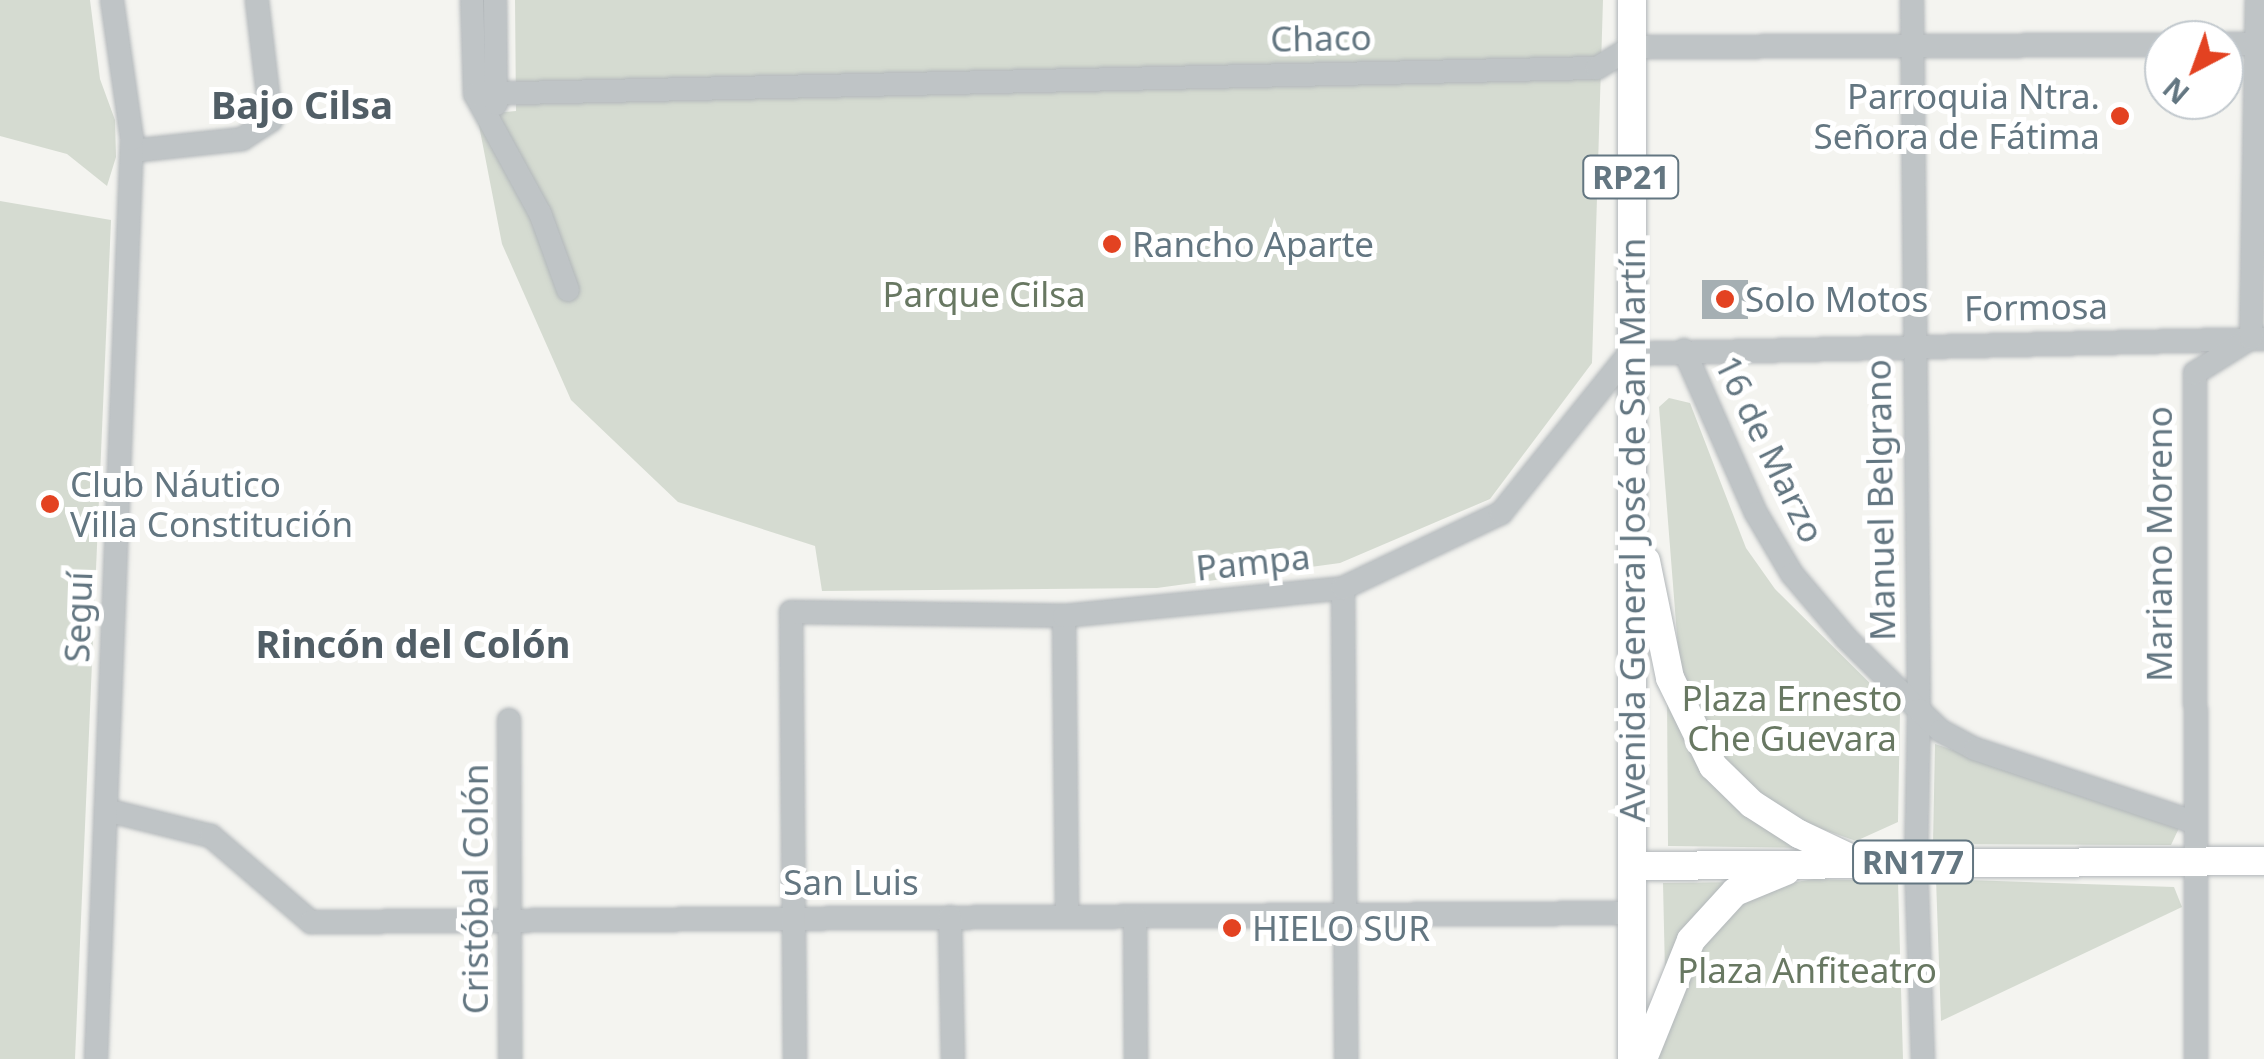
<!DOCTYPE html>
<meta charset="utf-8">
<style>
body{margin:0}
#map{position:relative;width:2264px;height:1059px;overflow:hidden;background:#f4f4f0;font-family:"Noto Sans",sans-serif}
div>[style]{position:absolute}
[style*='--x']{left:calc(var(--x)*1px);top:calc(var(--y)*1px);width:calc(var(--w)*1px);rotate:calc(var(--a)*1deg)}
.green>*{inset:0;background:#d5dbd1}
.building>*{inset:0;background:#a5afb3;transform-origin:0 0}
.roads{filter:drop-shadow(0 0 2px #b2b7ba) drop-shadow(0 0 2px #b2b7ba)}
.minor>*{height:22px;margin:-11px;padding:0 11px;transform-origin:11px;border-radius:11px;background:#bfc4c6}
.major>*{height:28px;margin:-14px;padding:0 14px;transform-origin:14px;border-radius:14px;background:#fff}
.dots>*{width:28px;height:28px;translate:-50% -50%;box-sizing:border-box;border:5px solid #fff;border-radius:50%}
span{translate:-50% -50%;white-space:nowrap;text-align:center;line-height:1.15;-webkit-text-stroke:10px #fff;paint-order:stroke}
.shield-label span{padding:2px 8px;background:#fff;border:2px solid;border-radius:8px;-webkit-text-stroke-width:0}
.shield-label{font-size:32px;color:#637681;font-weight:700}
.street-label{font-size:35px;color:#637681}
.poi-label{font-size:35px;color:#637681}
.right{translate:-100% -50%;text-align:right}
.left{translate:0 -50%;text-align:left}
.park-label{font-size:35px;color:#687862}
.neighbourhood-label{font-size:38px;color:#515e66;font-weight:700}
.north{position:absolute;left:2144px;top:20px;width:100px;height:100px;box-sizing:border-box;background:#fff;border:2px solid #c1c8cd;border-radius:50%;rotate:221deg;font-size:28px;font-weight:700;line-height:40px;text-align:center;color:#637681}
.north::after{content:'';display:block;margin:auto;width:35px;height:45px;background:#e34221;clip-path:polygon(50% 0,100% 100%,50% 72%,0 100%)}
</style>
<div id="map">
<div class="green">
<div style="clip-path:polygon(0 0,90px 0,100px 79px,115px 120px,116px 157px,107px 186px,67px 154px,0 136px)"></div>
<div style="clip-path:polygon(515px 0,1603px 0,1592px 363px,1490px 499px,1340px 563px,1157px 588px,822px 591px,815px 546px,678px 502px,571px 400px,502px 244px,477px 115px,516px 111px)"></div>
<div style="clip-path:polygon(0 201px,111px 220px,75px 1059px,0 1059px)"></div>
<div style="clip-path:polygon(1669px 398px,1690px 403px,1746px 548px,1775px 589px,1900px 713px,1898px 822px,1856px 841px,1796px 820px,1731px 771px,1692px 707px,1679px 661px,1659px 407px)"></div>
<div style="clip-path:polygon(1667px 693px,1683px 733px,1806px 848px,1668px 846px)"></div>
<div style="clip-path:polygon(1935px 744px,2180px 826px,2171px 845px,1933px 844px)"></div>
<div style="clip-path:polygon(1814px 879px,1898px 881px,1903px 1059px,1650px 1059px,1666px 995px,1735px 892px)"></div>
<div style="clip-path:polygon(1936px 879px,2174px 887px,2182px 907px,1941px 1021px)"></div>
<div style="clip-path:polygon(1746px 882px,1665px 973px,1663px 883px)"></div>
</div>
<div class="building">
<div style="left:1702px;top:280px;width:46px;height:39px"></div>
</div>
<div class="roads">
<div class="minor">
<div style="--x:472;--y:0;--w:94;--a:88.2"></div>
<div style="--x:475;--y:94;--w:136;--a:61.4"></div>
<div style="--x:540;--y:213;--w:82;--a:70"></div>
<div style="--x:495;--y:0;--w:104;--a:89.4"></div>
<div style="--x:1912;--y:0;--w:710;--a:89.44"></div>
<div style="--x:1919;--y:710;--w:152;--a:91.1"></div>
<div style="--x:1916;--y:862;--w:197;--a:88"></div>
<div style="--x:2224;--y:44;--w:40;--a:0"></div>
<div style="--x:475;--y:94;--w:1122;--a:-1.33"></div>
<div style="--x:1597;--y:68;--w:41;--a:-31"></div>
<div style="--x:1632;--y:47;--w:532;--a:-0.22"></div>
<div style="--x:132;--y:151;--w:111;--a:-6.2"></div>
<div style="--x:242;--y:139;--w:35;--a:-33"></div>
<div style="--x:271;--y:120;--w:121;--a:-96.7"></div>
<div style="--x:1684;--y:350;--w:178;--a:66.2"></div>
<div style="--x:1756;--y:513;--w:71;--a:59.5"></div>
<div style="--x:1792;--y:574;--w:84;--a:49.8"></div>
<div style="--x:1846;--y:638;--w:103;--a:44.6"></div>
<div style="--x:1919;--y:710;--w:30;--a:44"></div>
<div style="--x:1941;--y:731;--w:38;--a:28"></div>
<div style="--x:1975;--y:749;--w:230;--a:18.5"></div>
<div style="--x:1343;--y:588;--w:471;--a:89.6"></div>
<div style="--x:1064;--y:616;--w:300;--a:89.4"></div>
<div style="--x:509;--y:720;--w:339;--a:89.8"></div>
<div style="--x:106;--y:810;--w:108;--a:13.9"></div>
<div style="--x:211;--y:836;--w:132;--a:40.7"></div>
<div style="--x:311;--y:922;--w:1321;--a:-0.39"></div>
<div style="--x:1135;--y:916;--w:143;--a:89.6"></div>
<div style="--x:950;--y:917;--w:142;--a:88.8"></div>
<div style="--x:96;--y:1059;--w:921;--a:-87.76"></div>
<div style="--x:132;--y:139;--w:140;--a:-98.2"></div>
<div style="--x:795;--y:1059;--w:447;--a:-90.5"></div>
<div style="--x:791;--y:612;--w:273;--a:0.8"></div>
<div style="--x:1064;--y:616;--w:280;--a:-5.7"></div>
<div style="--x:1343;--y:588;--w:175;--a:-25.4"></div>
<div style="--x:1501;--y:513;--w:204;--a:-51.2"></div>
<div style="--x:1629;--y:354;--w:635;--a:-1.35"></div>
<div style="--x:2196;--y:1059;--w:686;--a:-90.08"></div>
<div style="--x:2195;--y:373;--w:66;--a:-32"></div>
<div style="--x:2251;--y:338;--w:338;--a:-89"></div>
</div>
<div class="major">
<div style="--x:1632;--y:0;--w:1059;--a:90"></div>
<div style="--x:1646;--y:561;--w:119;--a:78.4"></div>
<div style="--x:1670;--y:678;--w:98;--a:64"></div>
<div style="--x:1713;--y:766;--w:54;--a:44.3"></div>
<div style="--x:1752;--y:804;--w:56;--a:32.6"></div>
<div style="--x:1799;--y:834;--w:59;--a:25.3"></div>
<div style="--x:1634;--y:866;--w:630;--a:-0.45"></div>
<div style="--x:1643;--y:1059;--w:128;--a:-68"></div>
<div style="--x:1691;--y:940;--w:65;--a:-47.5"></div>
<div style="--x:1735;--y:892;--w:55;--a:-22.4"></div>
</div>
</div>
<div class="dots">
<div style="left:2120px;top:116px;background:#e34221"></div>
<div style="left:1112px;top:244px;background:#e34221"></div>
<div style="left:1725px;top:299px;background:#e34221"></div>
<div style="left:50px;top:504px;background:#e34221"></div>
<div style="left:1232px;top:928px;background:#e34221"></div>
</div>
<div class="shield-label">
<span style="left:1631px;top:177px">RP21</span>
<span style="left:1913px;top:862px">RN177</span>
</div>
<div class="street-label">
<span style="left:1321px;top:38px;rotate:-1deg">Chaco</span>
<span style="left:2036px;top:307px;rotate:-1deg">Formosa</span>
<span style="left:1770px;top:449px;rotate:64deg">16 de Marzo</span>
<span style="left:1880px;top:500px;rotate:-91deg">Manuel Belgrano</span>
<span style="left:1632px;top:530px;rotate:-90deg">Avenida General José de San Martín</span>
<span style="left:2159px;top:544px;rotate:-90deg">Mariano Moreno</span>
<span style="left:1253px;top:562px;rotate:-6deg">Pampa</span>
<span style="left:78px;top:617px;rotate:-88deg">Seguí</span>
<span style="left:851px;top:882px">San Luis</span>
<span style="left:475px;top:889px;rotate:-90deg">Cristóbal Colón</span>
</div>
<div class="poi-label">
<span class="right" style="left:2100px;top:116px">Parroquia Ntra.<br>Señora de Fátima</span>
<span class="left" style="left:1132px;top:244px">Rancho Aparte</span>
<span class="left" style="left:1745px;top:299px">Solo Motos</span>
<span class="left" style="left:70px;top:504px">Club Náutico<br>Villa Constitución</span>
<span class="left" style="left:1252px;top:928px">HIELO SUR</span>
</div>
<div class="park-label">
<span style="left:984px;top:294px">Parque Cilsa</span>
<span style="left:1792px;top:718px">Plaza Ernesto<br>Che Guevara</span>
<span style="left:1807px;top:970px">Plaza Anfiteatro</span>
</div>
<div class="neighbourhood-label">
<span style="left:302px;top:105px">Bajo Cilsa</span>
<span style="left:413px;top:644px">Rincón del Colón</span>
</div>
<div class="north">N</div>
</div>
